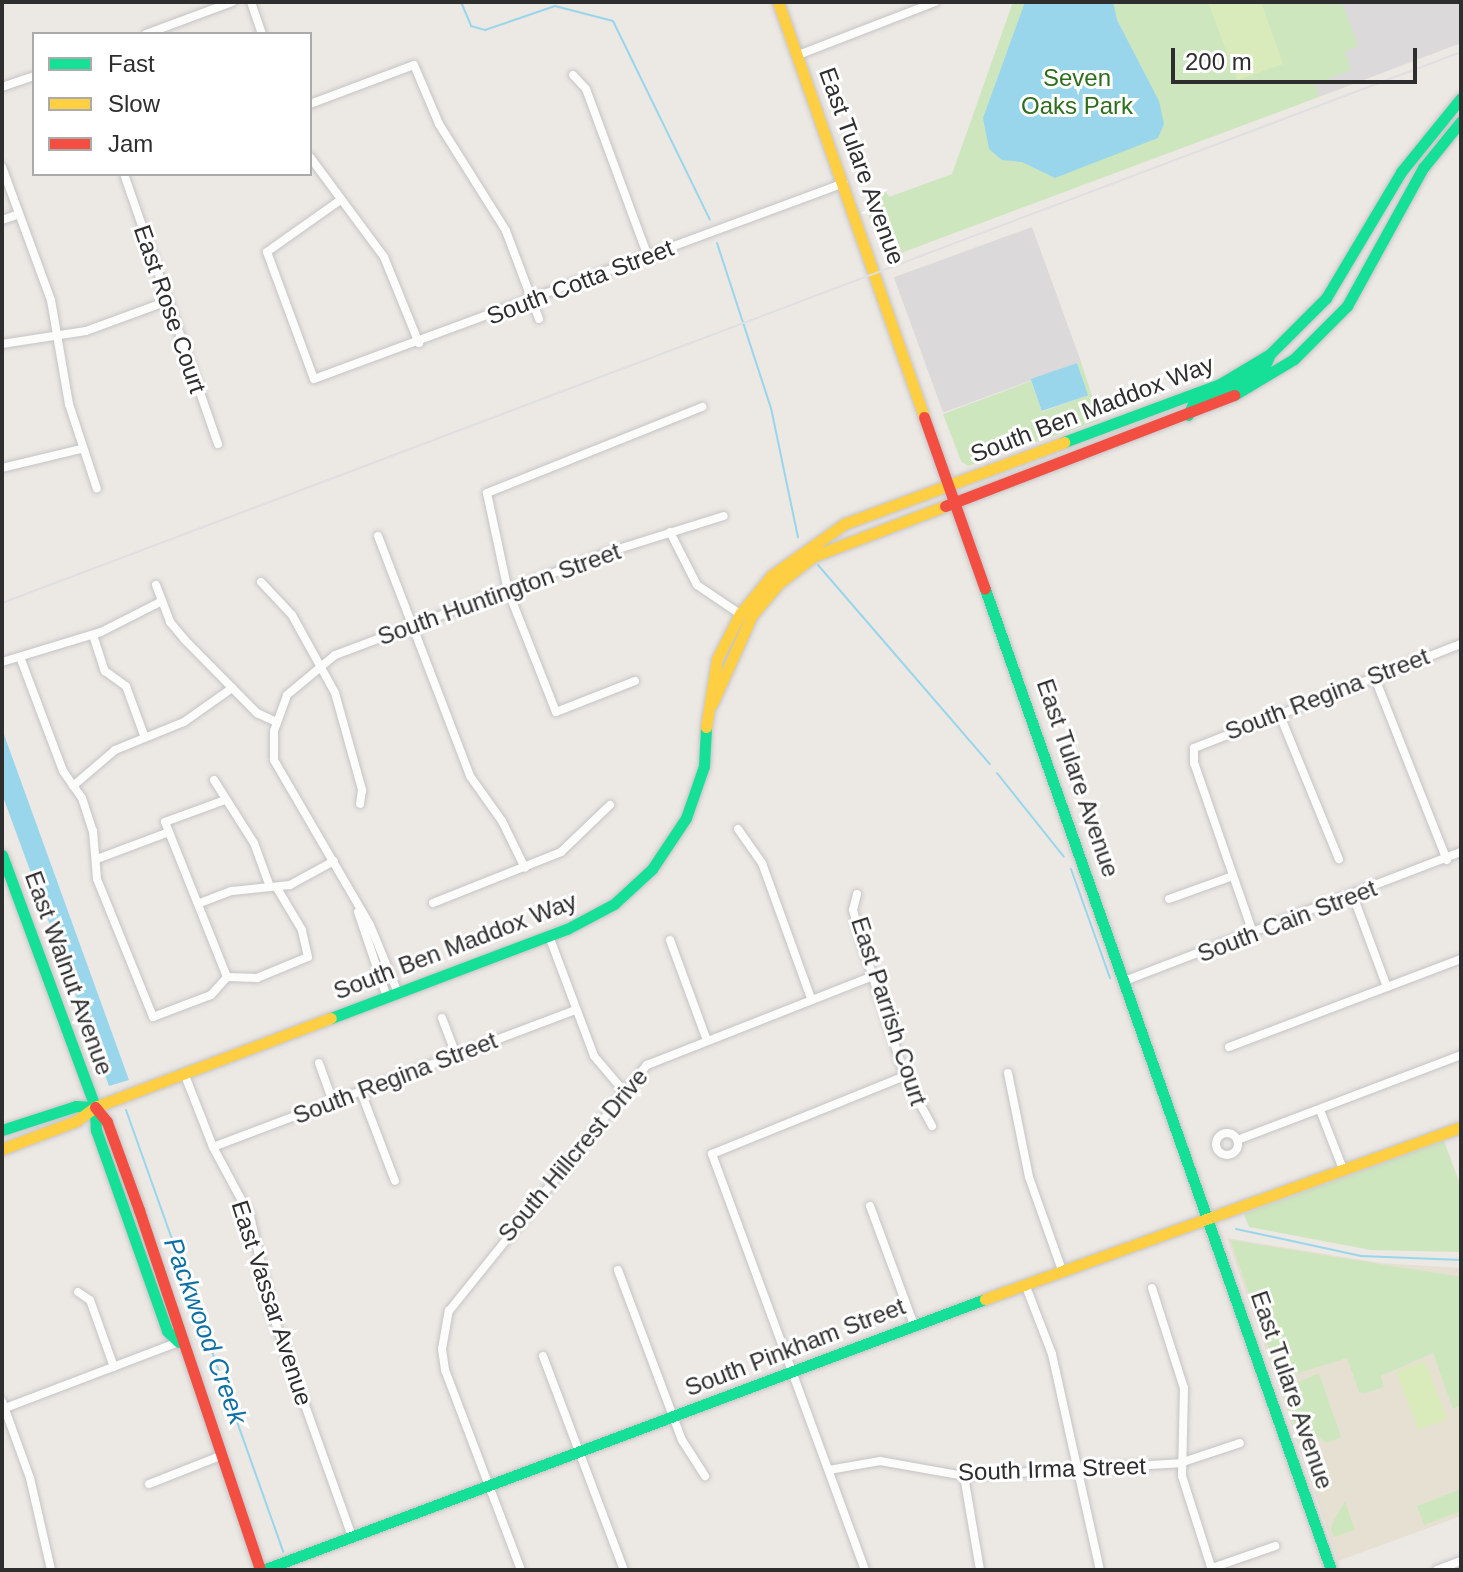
<!DOCTYPE html>
<style>
body{margin:0}
#map{position:relative;width:1463px;height:1572px;overflow:hidden;background:#ece8e4;font-family:Arial,sans-serif}
div>[style]{position:absolute}
[style*='--x']{left:calc(var(--x)*1px);top:calc(var(--y)*1px);width:calc(var(--w)*1px);rotate:calc(var(--a)*1deg)}
.industrial>*{inset:0;background:#dcd9db;transform-origin:0 0}
.education>*{inset:0;background:#e6e0d3}
.green>*{inset:0;background:#cee6be}
.pitch>*{inset:0;background:#d9eabb;transform-origin:0 0}
.water>*{inset:0;background:#99d6ec;transform-origin:0 0}
.stream>*{height:2px;margin:-1px;padding:0 1px;transform-origin:1px;border-radius:1px;background:#99d6ec}
.roads{filter:drop-shadow(0 0 2px #c5c4c5) drop-shadow(0 0 2px #c5c4c5)}
.street>*{height:8px;margin:-4px;padding:0 4px;transform-origin:4px;border-radius:4px;background:#fcfcfb}
.street>.ring{margin:-4px;padding:0;box-sizing:content-box;background:none;border:8px solid #fcfcfb;border-radius:50%}
.fast>*{height:11px;margin:-5.5px;padding:0 5.5px;transform-origin:5.5px;border-radius:5.5px;background:#16e098}
.slow>*{height:11px;margin:-5.5px;padding:0 5.5px;transform-origin:5.5px;border-radius:5.5px;background:#ffcf43}
.jam>*{height:11px;margin:-5.5px;padding:0 5.5px;transform-origin:5.5px;border-radius:5.5px;background:#f24e42}
.rail>*{height:2px;margin:-1px;padding:0 1px;transform-origin:1px;border-radius:1px;background:#dfdfe1}
span{translate:-50% -50%;white-space:nowrap;text-align:center;line-height:1.15;-webkit-text-stroke:6px #fff;paint-order:stroke}
.park-label{font-size:24px;color:#2c6e1b}
.street-label{font-size:24px;color:#2e2e2e}
.water-label{font-size:26px;color:#0d6fa3;font-style:italic}
.frame{position:absolute;inset:0;border:4px solid #2e2e2e;pointer-events:none}
.legend{position:absolute;left:32px;top:32px;width:280px;height:144px;box-sizing:border-box;background:#fff;border:2px solid #ababab;margin:0;padding:10px 14px;list-style:none;font-size:24px;color:#2e2e2e}
.legend li{display:flex;align-items:center;gap:16px;height:40px}
.legend b{width:40px;border:2px solid #ababab}
.scale{position:absolute;left:1171px;top:48px;width:246px;height:36px;box-sizing:border-box;border:4px solid #2e2e2e;border-top:0;padding-left:10px;font-size:24px;line-height:28px;white-space:nowrap;color:#2e2e2e;-webkit-text-stroke:6px #fff;paint-order:stroke}
</style>
<div id="map">
<div class="industrial">
<div style="clip-path:polygon(1284px 2px,1461px 2px,1461px 43px,1319px 97px)"></div>
<div style="left:1032px;top:227px;width:144px;height:147px;rotate:70deg"></div>
</div>
<div class="education">
<div style="clip-path:polygon(1227px 1238px,1381px 1263px,1461px 1268px,1461px 1516px,1338px 1561px)"></div>
</div>
<div class="green">
<div style="clip-path:polygon(1013px 2px,1342px 2px,1358px 46px,1345px 52px,1351px 70px,1315px 84px,1319px 97px,885px 259px,863px 201px,886px 192px,889px 197px,952px 174px)"></div>
<div style="clip-path:polygon(1081px 362px,1100px 420px,968px 466px,961px 461px,943px 414px,1031px 381px,1042px 412px,1087px 395px,1077px 363px)"></div>
<div style="clip-path:polygon(1444px 1141px,1461px 1187px,1461px 1252px,1371px 1250px,1249px 1227px,1244px 1214px)"></div>
<div style="clip-path:polygon(1230px 1240px,1461px 1277px,1461px 1405px,1453px 1409px,1433px 1353px,1381px 1376px,1384px 1387px,1365px 1393px,1359px 1392px,1347px 1358px,1280px 1379px)"></div>
<div style="clip-path:polygon(1319px 1373px,1341px 1437px,1327px 1443px,1292px 1421px,1281px 1390px)"></div>
<div style="clip-path:polygon(1461px 1489px,1461px 1511px,1424px 1525px,1417px 1506px)"></div>
<div style="clip-path:polygon(1345px 1501px,1355px 1530px,1333px 1537px,1331px 1526px)"></div>
</div>
<div class="pitch">
<div style="clip-path:polygon(1208px 2px,1261px 2px,1283px 64px,1237px 80px)"></div>
<div style="left:1425px;top:1361px;width:62px;height:31px;rotate:69deg"></div>
</div>
<div class="water">
<div style="clip-path:polygon(1025px 2px,1113px 2px,1117px 20px,1159px 101px,1164px 124px,1158px 138px,1055px 178px,1022px 162px,1002px 160px,989px 149px,983px 118px)"></div>
<div style="left:1077px;top:363px;width:34px;height:49px;rotate:71deg"></div>
<div style="clip-path:polygon(2px 729px,129px 1080px,109px 1086px,2px 794px)"></div>
</div>
<div class="stream">
<div style="--x:461;--y:2;--w:26;--a:67"></div>
<div style="--x:471;--y:26;--w:15;--a:16"></div>
<div style="--x:485;--y:30;--w:74;--a:-18.9"></div>
<div style="--x:555;--y:6;--w:60;--a:14.5"></div>
<div style="--x:613;--y:21;--w:221;--a:64"></div>
<div style="--x:717;--y:243;--w:174;--a:71.9"></div>
<div style="--x:771;--y:408;--w:132;--a:78.2"></div>
<div style="--x:818;--y:565;--w:263;--a:49.2"></div>
<div style="--x:997;--y:773;--w:107;--a:51.4"></div>
<div style="--x:1071;--y:869;--w:116;--a:70.3"></div>
<div style="--x:126;--y:1110;--w:469;--a:70.4"></div>
<div style="--x:1236;--y:1229;--w:128;--a:12.2"></div>
<div style="--x:1361;--y:1256;--w:100;--a:2.3"></div>
</div>
<div class="roads">
<div class="street">
<div style="--x:251;--y:2;--w:34;--a:71"></div>
<div style="--x:146;--y:34;--w:92;--a:-20.4"></div>
<div style="--x:798;--y:55;--w:147;--a:-21.1"></div>
<div style="--x:573;--y:75;--w:19;--a:47"></div>
<div style="--x:586;--y:89;--w:179;--a:69.7"></div>
<div style="--x:2;--y:87;--w:34;--a:-19"></div>
<div style="--x:310;--y:104;--w:111;--a:-20.6"></div>
<div style="--x:414;--y:65;--w:64;--a:67"></div>
<div style="--x:439;--y:124;--w:126;--a:57.9"></div>
<div style="--x:506;--y:231;--w:94;--a:69.4"></div>
<div style="--x:310;--y:157;--w:124;--a:53.5"></div>
<div style="--x:384;--y:257;--w:93;--a:67.9"></div>
<div style="--x:2;--y:167;--w:142;--a:69.8"></div>
<div style="--x:51;--y:300;--w:106;--a:80.2"></div>
<div style="--x:69;--y:404;--w:89;--a:71.8"></div>
<div style="--x:124;--y:174;--w:286;--a:70.8"></div>
<div style="--x:339;--y:201;--w:88;--a:144.7"></div>
<div style="--x:267;--y:252;--w:135;--a:69.7"></div>
<div style="--x:314;--y:379;--w:565;--a:-20.29"></div>
<div style="--x:2;--y:220;--w:18;--a:-19"></div>
<div style="--x:2;--y:344;--w:85;--a:-8.8"></div>
<div style="--x:86;--y:331;--w:87;--a:-20.1"></div>
<div style="--x:2;--y:468;--w:81;--a:-13.5"></div>
<div style="--x:670;--y:532;--w:59;--a:63"></div>
<div style="--x:697;--y:585;--w:52;--a:34"></div>
<div style="--x:378;--y:536;--w:257;--a:69"></div>
<div style="--x:470;--y:776;--w:55;--a:54.6"></div>
<div style="--x:502;--y:821;--w:52;--a:63.9"></div>
<div style="--x:261;--y:582;--w:45;--a:46.8"></div>
<div style="--x:292;--y:615;--w:89;--a:61.1"></div>
<div style="--x:335;--y:693;--w:101;--a:74.4"></div>
<div style="--x:362;--y:790;--w:14;--a:98"></div>
<div style="--x:156;--y:585;--w:40;--a:69"></div>
<div style="--x:170;--y:622;--w:23;--a:50"></div>
<div style="--x:185;--y:640;--w:103;--a:45.4"></div>
<div style="--x:257;--y:713;--w:21;--a:25"></div>
<div style="--x:93;--y:635;--w:38;--a:72"></div>
<div style="--x:105;--y:671;--w:26;--a:36"></div>
<div style="--x:126;--y:686;--w:55;--a:69.9"></div>
<div style="--x:20;--y:657;--w:122;--a:69.3"></div>
<div style="--x:63;--y:771;--w:33;--a:55"></div>
<div style="--x:82;--y:798;--w:35;--a:72"></div>
<div style="--x:93;--y:831;--w:48;--a:85.2"></div>
<div style="--x:97;--y:879;--w:149;--a:67.9"></div>
<div style="--x:153;--y:1017;--w:62;--a:-20.8"></div>
<div style="--x:211;--y:995;--w:24;--a:-48"></div>
<div style="--x:227;--y:977;--w:30;--a:2"></div>
<div style="--x:257;--y:978;--w:55;--a:-22.4"></div>
<div style="--x:308;--y:957;--w:28;--a:-103"></div>
<div style="--x:302;--y:930;--w:49;--a:-120.8"></div>
<div style="--x:2;--y:662;--w:103;--a:-16.9"></div>
<div style="--x:101;--y:632;--w:68;--a:-26.9"></div>
<div style="--x:1374;--y:676;--w:198;--a:68.4"></div>
<div style="--x:635;--y:681;--w:85;--a:158.6"></div>
<div style="--x:556;--y:712;--w:130;--a:-111.6"></div>
<div style="--x:508;--y:591;--w:100;--a:-102.1"></div>
<div style="--x:487;--y:493;--w:232;--a:-21.8"></div>
<div style="--x:1279;--y:713;--w:158;--a:67.7"></div>
<div style="--x:214;--y:780;--w:75;--a:57.6"></div>
<div style="--x:254;--y:843;--w:44;--a:69.9"></div>
<div style="--x:73;--y:786;--w:55;--a:-40.6"></div>
<div style="--x:115;--y:750;--w:74;--a:-22.1"></div>
<div style="--x:184;--y:722;--w:59;--a:-35.3"></div>
<div style="--x:225;--y:800;--w:64;--a:159.9"></div>
<div style="--x:165;--y:822;--w:167;--a:68.2"></div>
<div style="--x:738;--y:829;--w:42;--a:54.8"></div>
<div style="--x:762;--y:863;--w:144;--a:70.1"></div>
<div style="--x:97;--y:859;--w:77;--a:-20.6"></div>
<div style="--x:857;--y:894;--w:16;--a:104"></div>
<div style="--x:853;--y:910;--w:28;--a:75"></div>
<div style="--x:860;--y:937;--w:146;--a:72.1"></div>
<div style="--x:905;--y:1076;--w:57;--a:61.6"></div>
<div style="--x:1353;--y:896;--w:97;--a:69.5"></div>
<div style="--x:1169;--y:899;--w:68;--a:-19.8"></div>
<div style="--x:200;--y:903;--w:34;--a:-21"></div>
<div style="--x:232;--y:891;--w:58;--a:-5.9"></div>
<div style="--x:290;--y:885;--w:50;--a:-28.6"></div>
<div style="--x:433;--y:903;--w:138;--a:-21.7"></div>
<div style="--x:561;--y:852;--w:68;--a:-43.8"></div>
<div style="--x:358;--y:912;--w:90;--a:71.2"></div>
<div style="--x:1253;--y:933;--w:180;--a:-109.1"></div>
<div style="--x:1194;--y:763;--w:15;--a:-90"></div>
<div style="--x:1194;--y:748;--w:287;--a:-21.3"></div>
<div style="--x:549;--y:936;--w:128;--a:69.4"></div>
<div style="--x:594;--y:1056;--w:43;--a:49.7"></div>
<div style="--x:670;--y:940;--w:104;--a:69.8"></div>
<div style="--x:1127;--y:980;--w:358;--a:-21"></div>
<div style="--x:398;--y:993;--w:74;--a:-112.4"></div>
<div style="--x:370;--y:925;--w:191;--a:-120.2"></div>
<div style="--x:274;--y:760;--w:29;--a:-90"></div>
<div style="--x:274;--y:731;--w:38;--a:-70"></div>
<div style="--x:287;--y:695;--w:62;--a:-39.8"></div>
<div style="--x:335;--y:655;--w:296;--a:-20.6"></div>
<div style="--x:612;--y:551;--w:117;--a:-17.4"></div>
<div style="--x:442;--y:1018;--w:40;--a:69"></div>
<div style="--x:1229;--y:1047;--w:248;--a:-20.8"></div>
<div style="--x:319;--y:1063;--w:41;--a:70.3"></div>
<div style="--x:184;--y:1073;--w:79;--a:68.6"></div>
<div style="--x:213;--y:1147;--w:78;--a:61.8"></div>
<div style="--x:250;--y:1216;--w:99;--a:77.2"></div>
<div style="--x:272;--y:1313;--w:238;--a:70.3"></div>
<div style="--x:1008;--y:1073;--w:106;--a:78.6"></div>
<div style="--x:1029;--y:1177;--w:99;--a:70.5"></div>
<div style="--x:361;--y:1092;--w:95;--a:69.1"></div>
<div style="--x:1320;--y:1110;--w:63;--a:68.7"></div>
<div class="ring" style="left:1216px;top:1133px;width:14px;height:14px"></div>
<div style="--x:1240;--y:1139;--w:236;--a:-20.8"></div>
<div style="--x:213;--y:1147;--w:388;--a:-20.7"></div>
<div style="--x:870;--y:1206;--w:127;--a:69.7"></div>
<div style="--x:618;--y:1270;--w:182;--a:69.4"></div>
<div style="--x:682;--y:1440;--w:43;--a:57.4"></div>
<div style="--x:1025;--y:1284;--w:75;--a:68.9"></div>
<div style="--x:1052;--y:1354;--w:221;--a:77.5"></div>
<div style="--x:1152;--y:1288;--w:105;--a:72.3"></div>
<div style="--x:1184;--y:1388;--w:88;--a:91.3"></div>
<div style="--x:1182;--y:1476;--w:99;--a:72.3"></div>
<div style="--x:78;--y:1292;--w:14;--a:34"></div>
<div style="--x:90;--y:1300;--w:71;--a:70.3"></div>
<div style="--x:543;--y:1356;--w:229;--a:69.3"></div>
<div style="--x:2;--y:1401;--w:82;--a:70"></div>
<div style="--x:30;--y:1478;--w:94;--a:77.1"></div>
<div style="--x:5;--y:1408;--w:186;--a:-20.8"></div>
<div style="--x:829;--y:1470;--w:52;--a:-10"></div>
<div style="--x:880;--y:1461;--w:85;--a:10.1"></div>
<div style="--x:964;--y:1476;--w:216;--a:-3.4"></div>
<div style="--x:1180;--y:1463;--w:63;--a:-18.4"></div>
<div style="--x:964;--y:1476;--w:95;--a:80.3"></div>
<div style="--x:149;--y:1484;--w:76;--a:-21.5"></div>
<div style="--x:1212;--y:1568;--w:67;--a:-19.2"></div>
<div style="--x:521;--y:1570;--w:214;--a:-110.8"></div>
<div style="--x:445;--y:1370;--w:21;--a:-98"></div>
<div style="--x:442;--y:1349;--w:39;--a:-80"></div>
<div style="--x:449;--y:1311;--w:316;--a:-51.2"></div>
<div style="--x:647;--y:1065;--w:243;--a:-21.5"></div>
<div style="--x:865;--y:1570;--w:443;--a:-110.2"></div>
<div style="--x:712;--y:1154;--w:208;--a:-22"></div>
<div style="--x:1437;--y:1570;--w:26;--a:-21"></div>
</div>
<div class="fast">
<div style="--x:1234;--y:395;--w:70;--a:-31"></div>
<div style="--x:1294;--y:359;--w:75;--a:-45"></div>
<div style="--x:1347;--y:306;--w:158;--a:-61.2"></div>
<div style="--x:1423;--y:168;--w:60;--a:-51"></div>
<div style="--x:1188;--y:415;--w:12;--a:-66"></div>
<div style="--x:1193;--y:404;--w:80;--a:-26.9"></div>
<div style="--x:1264;--y:368;--w:15;--a:-67"></div>
<div style="--x:1064;--y:442;--w:166;--a:-20.4"></div>
<div style="--x:1220;--y:384;--w:58;--a:-31"></div>
<div style="--x:1270;--y:354;--w:79;--a:-45"></div>
<div style="--x:1326;--y:298;--w:147;--a:-59.2"></div>
<div style="--x:1401;--y:172;--w:95;--a:-51"></div>
<div style="--x:985;--y:589;--w:1040;--a:70.57"></div>
<div style="--x:2;--y:855;--w:269;--a:69.7"></div>
<div style="--x:95;--y:1107;--w:23;--a:88"></div>
<div style="--x:96;--y:1130;--w:213;--a:70.5"></div>
<div style="--x:167;--y:1331;--w:16;--a:43"></div>
<div style="--x:331;--y:1018;--w:252;--a:-20.7"></div>
<div style="--x:567;--y:929;--w:53;--a:-28"></div>
<div style="--x:614;--y:904;--w:52;--a:-42.6"></div>
<div style="--x:652;--y:869;--w:61;--a:-56.3"></div>
<div style="--x:686;--y:818;--w:55;--a:-70.9"></div>
<div style="--x:704;--y:766;--w:39;--a:-87"></div>
<div style="--x:2;--y:1130;--w:78;--a:-18"></div>
<div style="--x:76;--y:1106;--w:18;--a:3"></div>
<div style="--x:263;--y:1570;--w:771;--a:-20.57"></div>
</div>
<div class="slow">
<div style="--x:778;--y:2;--w:440;--a:70.6"></div>
<div style="--x:712;--y:704;--w:98;--a:-65.8"></div>
<div style="--x:752;--y:615;--w:40;--a:-50"></div>
<div style="--x:778;--y:584;--w:46;--a:-37.9"></div>
<div style="--x:814;--y:556;--w:140;--a:-20.9"></div>
<div style="--x:706;--y:727;--w:69;--a:-80.8"></div>
<div style="--x:717;--y:659;--w:51;--a:-62.9"></div>
<div style="--x:740;--y:614;--w:50;--a:-50.6"></div>
<div style="--x:772;--y:575;--w:88;--a:-35.3"></div>
<div style="--x:844;--y:524;--w:235;--a:-20.4"></div>
<div style="--x:2;--y:1149;--w:79;--a:-20.7"></div>
<div style="--x:76;--y:1121;--w:24;--a:-36"></div>
<div style="--x:95;--y:1107;--w:252;--a:-20.7"></div>
<div style="--x:985;--y:1299;--w:506;--a:-19.87"></div>
</div>
<div class="jam">
<div style="--x:924;--y:417;--w:182;--a:70.5"></div>
<div style="--x:945;--y:506;--w:310;--a:-21"></div>
<div style="--x:95;--y:1107;--w:19;--a:51"></div>
<div style="--x:107;--y:1122;--w:94;--a:70"></div>
<div style="--x:139;--y:1210;--w:380;--a:71.4"></div>
</div>
</div>
<div class="rail">
<div style="--x:2;--y:603;--w:1560;--a:-20.69"></div>
</div>
<div class="park-label">
<span style="left:1077px;top:92px">Seven<br>Oaks Park</span>
</div>
<div class="street-label">
<span style="left:862px;top:166px;rotate:70deg">East Tulare Avenue</span>
<span style="left:580px;top:282px;rotate:-21deg">South Cotta Street</span>
<span style="left:170px;top:309px;rotate:71deg">East Rose Court</span>
<span style="left:1092px;top:409px;rotate:-21deg">South Ben Maddox Way</span>
<span style="left:499px;top:594px;rotate:-20deg">South Huntington Street</span>
<span style="left:1327px;top:694px;rotate:-21deg">South Regina Street</span>
<span style="left:1078px;top:778px;rotate:71deg">East Tulare Avenue</span>
<span style="left:1287px;top:921px;rotate:-21deg">South Cain Street</span>
<span style="left:455px;top:946px;rotate:-21deg">South Ben Maddox Way</span>
<span style="left:69px;top:973px;rotate:70deg">East Walnut Avenue</span>
<span style="left:889px;top:1011px;rotate:72deg">East Parrish Court</span>
<span style="left:395px;top:1078px;rotate:-21deg">South Regina Street</span>
<span style="left:573px;top:1155px;rotate:-50deg">South Hillcrest Drive</span>
<span style="left:272px;top:1303px;rotate:72deg">East Vassar Avenue</span>
<span style="left:795px;top:1347px;rotate:-21deg">South Pinkham Street</span>
<span style="left:1292px;top:1390px;rotate:71deg">East Tulare Avenue</span>
<span style="left:1052px;top:1469px;rotate:-2deg">South Irma Street</span>
</div>
<div class="water-label">
<span style="left:205px;top:1331px;rotate:70deg">Packwood Creek</span>
</div>
<div class="frame"></div>
<ul class="legend">
<li><b style="height:10px;background:#16e098"></b>Fast</li>
<li><b style="height:10px;background:#ffcf43"></b>Slow</li>
<li><b style="height:10px;background:#f24e42"></b>Jam</li>
</ul>
<div class="scale">200 m</div>
</div>
